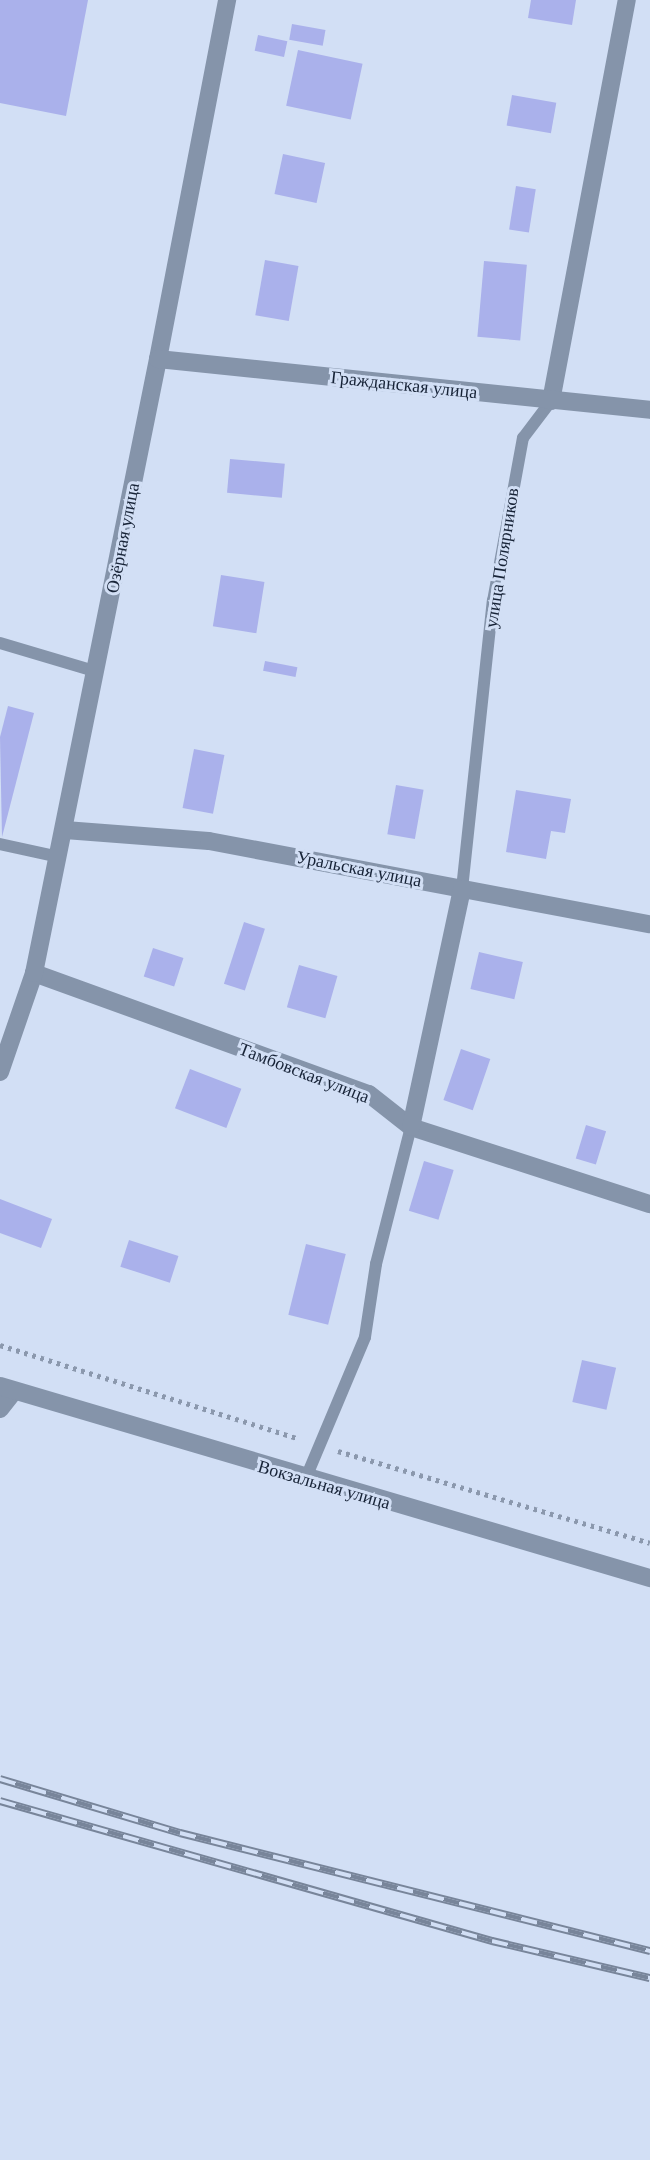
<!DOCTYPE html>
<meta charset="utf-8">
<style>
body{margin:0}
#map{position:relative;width:650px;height:2160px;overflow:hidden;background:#d2dff5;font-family:Georgia,serif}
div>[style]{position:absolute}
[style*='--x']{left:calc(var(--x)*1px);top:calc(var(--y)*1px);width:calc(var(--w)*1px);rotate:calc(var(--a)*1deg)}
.building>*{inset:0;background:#aab1eb;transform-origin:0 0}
.path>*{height:4.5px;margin-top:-2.25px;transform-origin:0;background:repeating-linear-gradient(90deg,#8b98ad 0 3.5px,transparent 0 8.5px)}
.service>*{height:12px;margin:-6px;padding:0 6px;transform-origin:6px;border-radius:6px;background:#8594aa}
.minor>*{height:18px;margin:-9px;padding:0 9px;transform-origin:9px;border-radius:9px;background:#8594aa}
.tertiary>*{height:18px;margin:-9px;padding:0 9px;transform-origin:9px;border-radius:9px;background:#8594aa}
.rail>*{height:8px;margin-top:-4px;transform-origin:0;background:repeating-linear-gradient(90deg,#d2dff5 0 16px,#78859a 0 32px);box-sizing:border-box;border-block:2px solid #78859a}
span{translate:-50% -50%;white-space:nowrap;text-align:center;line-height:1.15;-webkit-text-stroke:6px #d2dff5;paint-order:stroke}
.street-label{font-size:18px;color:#172337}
</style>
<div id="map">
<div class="building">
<div style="clip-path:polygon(0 0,88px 0,66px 116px,0 103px)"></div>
<div style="clip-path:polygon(531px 0,576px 0,572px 25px,528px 18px)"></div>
<div style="left:292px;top:24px;width:34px;height:16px;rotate:10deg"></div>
<div style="left:258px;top:35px;width:30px;height:16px;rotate:12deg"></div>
<div style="left:298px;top:50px;width:66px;height:57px;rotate:12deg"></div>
<div style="left:512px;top:95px;width:45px;height:31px;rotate:10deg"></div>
<div style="left:283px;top:154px;width:43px;height:41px;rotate:12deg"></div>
<div style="left:516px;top:186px;width:20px;height:44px;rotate:9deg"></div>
<div style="left:265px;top:260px;width:34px;height:56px;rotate:10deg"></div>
<div style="left:484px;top:261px;width:43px;height:76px;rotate:5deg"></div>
<div style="left:230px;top:459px;width:55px;height:34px;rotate:5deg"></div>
<div style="left:221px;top:575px;width:44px;height:52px;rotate:9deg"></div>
<div style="left:265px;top:661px;width:33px;height:10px;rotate:11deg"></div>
<div style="clip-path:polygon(8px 706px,34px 713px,2px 837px,0 737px)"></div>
<div style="left:194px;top:749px;width:31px;height:60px;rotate:11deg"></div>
<div style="left:396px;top:785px;width:28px;height:50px;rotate:10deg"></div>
<div style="clip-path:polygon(516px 790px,571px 799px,565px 833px,551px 831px,546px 859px,506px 852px)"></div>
<div style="left:244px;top:922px;width:22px;height:65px;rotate:18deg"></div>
<div style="left:153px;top:948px;width:32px;height:30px;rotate:18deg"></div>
<div style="left:479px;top:952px;width:45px;height:38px;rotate:13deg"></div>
<div style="left:299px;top:965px;width:40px;height:44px;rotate:16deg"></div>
<div style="left:461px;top:1049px;width:31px;height:54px;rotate:19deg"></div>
<div style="left:190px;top:1069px;width:55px;height:42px;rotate:21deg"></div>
<div style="left:586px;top:1125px;width:21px;height:35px;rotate:17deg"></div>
<div style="left:424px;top:1161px;width:31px;height:52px;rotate:17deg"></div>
<div style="clip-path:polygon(0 1199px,52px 1219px,41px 1248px,0 1233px)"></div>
<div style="left:129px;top:1240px;width:52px;height:28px;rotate:18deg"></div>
<div style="left:306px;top:1244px;width:41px;height:73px;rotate:14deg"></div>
<div style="left:582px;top:1360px;width:35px;height:43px;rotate:13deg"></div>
</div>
<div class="path">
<div style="--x:0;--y:1345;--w:314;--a:17.4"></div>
<div style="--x:338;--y:1451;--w:325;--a:16.4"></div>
</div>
<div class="service">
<div style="--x:0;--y:643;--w:101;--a:16.6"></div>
<div style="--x:0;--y:844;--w:60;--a:12.4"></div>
<div style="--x:462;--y:889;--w:290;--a:-83.9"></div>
<div style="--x:493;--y:601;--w:166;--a:-79.6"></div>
<div style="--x:523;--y:438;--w:46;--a:-52.9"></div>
<div style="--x:305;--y:1480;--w:155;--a:-67.2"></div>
<div style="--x:365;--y:1337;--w:74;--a:-81.4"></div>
<div style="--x:376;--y:1264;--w:141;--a:-75.7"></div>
</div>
<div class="minor">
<div style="--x:158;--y:359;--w:366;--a:-79.1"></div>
<div style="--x:551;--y:401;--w:408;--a:-79.3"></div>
<div style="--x:65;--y:830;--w:144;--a:4.4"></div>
<div style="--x:209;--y:841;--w:449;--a:10.7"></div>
<div style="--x:34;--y:973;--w:356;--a:19.9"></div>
<div style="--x:369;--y:1094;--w:53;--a:38.2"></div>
<div style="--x:411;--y:1127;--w:251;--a:17.9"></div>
<div style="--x:411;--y:1127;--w:243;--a:-77.9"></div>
<div style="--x:0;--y:1409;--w:23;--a:-52"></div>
</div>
<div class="tertiary">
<div style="--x:0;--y:1072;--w:105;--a:-71"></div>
<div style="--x:34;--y:973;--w:626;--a:-78.58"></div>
<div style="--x:158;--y:359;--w:495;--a:5.9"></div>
<div style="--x:0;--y:1386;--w:678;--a:16.46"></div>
</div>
<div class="rail">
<div style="--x:0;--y:1779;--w:188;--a:16.7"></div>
<div style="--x:180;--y:1833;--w:485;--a:14.1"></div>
<div style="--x:0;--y:1801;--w:512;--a:15.88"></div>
<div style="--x:492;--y:1941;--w:162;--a:13.2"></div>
</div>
<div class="street-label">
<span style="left:404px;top:385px;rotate:6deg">Гражданская улица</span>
<span style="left:123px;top:538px;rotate:-79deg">Озёрная улица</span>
<span style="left:502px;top:558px;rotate:-81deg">улица Полярников</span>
<span style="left:359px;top:869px;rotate:11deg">Уральская улица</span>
<span style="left:304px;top:1073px;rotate:21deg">Тамбовская улица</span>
<span style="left:324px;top:1485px;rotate:16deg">Вокзальная улица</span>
</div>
</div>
